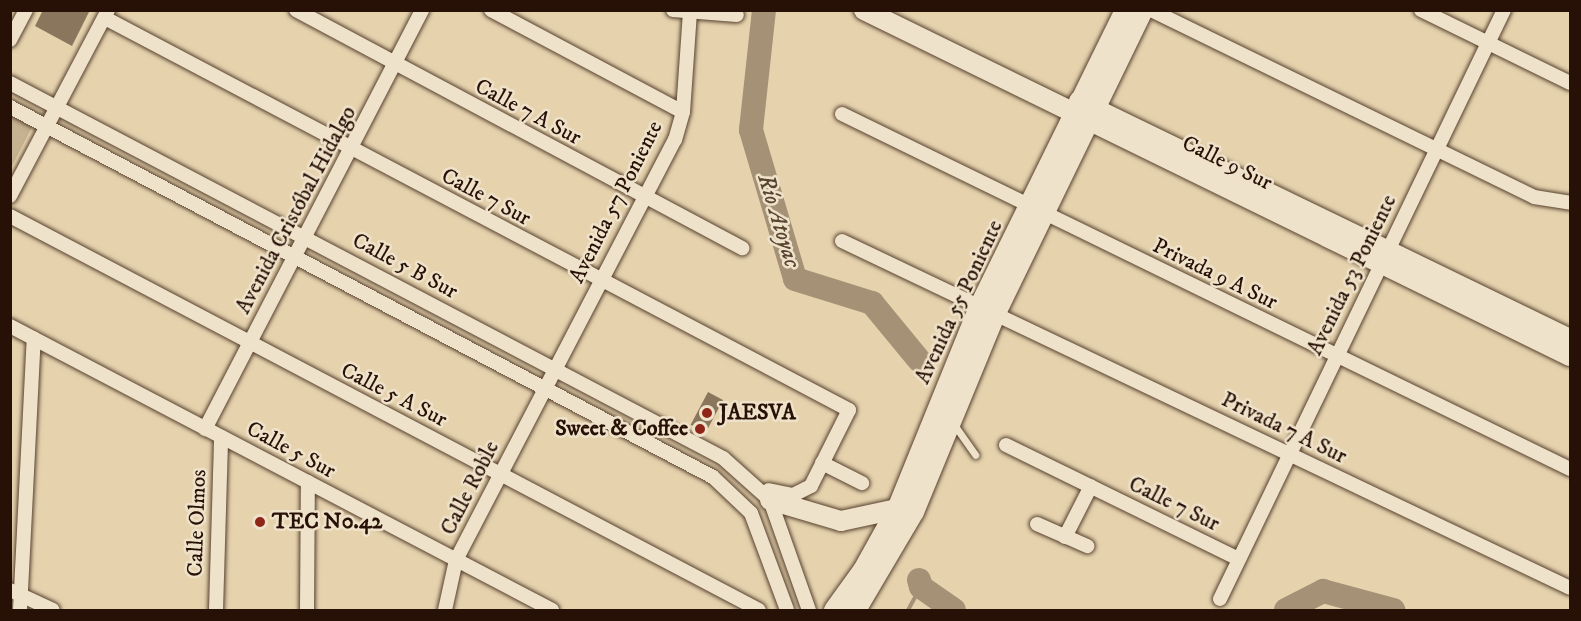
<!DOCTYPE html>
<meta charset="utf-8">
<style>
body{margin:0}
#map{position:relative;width:1581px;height:621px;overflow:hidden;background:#e6d3ae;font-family:"IM FELL DW Pica",serif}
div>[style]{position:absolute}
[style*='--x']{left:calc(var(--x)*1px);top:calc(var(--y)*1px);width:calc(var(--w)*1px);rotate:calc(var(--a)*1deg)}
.green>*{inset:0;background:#c6b291}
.stream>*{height:4px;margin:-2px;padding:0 2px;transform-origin:2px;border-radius:2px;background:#a59175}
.river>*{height:24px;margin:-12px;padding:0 12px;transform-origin:12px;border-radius:12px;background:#a59175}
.building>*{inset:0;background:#8a755d;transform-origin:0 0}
.roads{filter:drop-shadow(0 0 2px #57412f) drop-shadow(0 0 2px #57412f)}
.lane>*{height:7px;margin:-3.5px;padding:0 3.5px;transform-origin:3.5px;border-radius:3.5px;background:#efe2ca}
.street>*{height:14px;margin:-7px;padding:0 7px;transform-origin:7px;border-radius:7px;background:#efe2ca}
.secondary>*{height:20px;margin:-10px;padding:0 10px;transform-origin:10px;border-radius:10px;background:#efe2ca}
.dots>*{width:16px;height:16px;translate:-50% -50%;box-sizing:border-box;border:3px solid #efe2ca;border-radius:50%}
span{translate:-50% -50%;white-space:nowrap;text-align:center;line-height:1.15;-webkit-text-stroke:5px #efe2ca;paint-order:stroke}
.street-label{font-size:22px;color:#271005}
.poi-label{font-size:22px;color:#271005;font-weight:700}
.left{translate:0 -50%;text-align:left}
.right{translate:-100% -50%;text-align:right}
.water-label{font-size:24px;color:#594432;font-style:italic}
.frame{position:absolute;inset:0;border:12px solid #271005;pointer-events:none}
</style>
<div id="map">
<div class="green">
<div style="clip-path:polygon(11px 110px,34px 123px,11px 168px)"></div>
</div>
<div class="stream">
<div style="--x:908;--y:610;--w:26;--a:-61"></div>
</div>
<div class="river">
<div style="--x:764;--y:10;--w:121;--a:96.2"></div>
<div style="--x:751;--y:130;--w:155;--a:73.5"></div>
<div style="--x:795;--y:279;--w:81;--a:17.3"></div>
<div style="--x:872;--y:303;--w:74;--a:50.5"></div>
<div style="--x:919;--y:580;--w:7;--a:74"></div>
<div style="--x:921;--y:587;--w:40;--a:34.9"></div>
<div style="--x:1286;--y:610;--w:42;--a:-27.2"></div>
<div style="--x:1323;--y:591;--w:73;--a:15.2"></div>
</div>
<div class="building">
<div style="clip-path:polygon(43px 10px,90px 10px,72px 46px,35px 26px)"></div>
<div style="left:708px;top:392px;width:17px;height:37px;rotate:28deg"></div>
</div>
<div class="roads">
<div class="lane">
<div style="--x:953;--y:423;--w:39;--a:55"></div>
</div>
<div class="street">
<div style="--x:296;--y:10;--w:506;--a:28.09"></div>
<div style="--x:491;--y:10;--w:217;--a:28"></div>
<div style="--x:673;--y:10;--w:64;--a:4.5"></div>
<div style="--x:1151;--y:10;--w:426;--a:26"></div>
<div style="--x:1534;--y:197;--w:36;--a:9"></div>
<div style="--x:1421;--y:10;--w:166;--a:26.1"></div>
<div style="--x:105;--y:18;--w:841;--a:27.78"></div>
<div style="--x:849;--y:410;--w:85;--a:116.6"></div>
<div style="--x:811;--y:486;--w:20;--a:153"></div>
<div style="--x:793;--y:495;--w:25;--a:-169"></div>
<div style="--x:10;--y:40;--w:34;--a:-62"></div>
<div style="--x:10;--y:83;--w:806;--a:27.74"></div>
<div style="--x:723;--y:458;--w:63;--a:41.8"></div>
<div style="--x:770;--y:500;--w:117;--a:70.5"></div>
<div style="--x:10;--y:107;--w:794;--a:27.76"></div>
<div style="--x:713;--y:477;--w:52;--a:43.5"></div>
<div style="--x:751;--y:513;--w:103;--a:69.6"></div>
<div style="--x:842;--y:114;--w:810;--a:26"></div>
<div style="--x:10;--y:196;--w:210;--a:-62.2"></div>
<div style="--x:10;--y:216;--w:846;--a:27.75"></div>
<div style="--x:842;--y:241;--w:806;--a:25.48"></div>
<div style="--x:10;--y:326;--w:612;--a:27.65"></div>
<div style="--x:205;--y:429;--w:472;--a:-62.6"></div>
<div style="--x:1006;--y:445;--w:259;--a:26.1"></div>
<div style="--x:822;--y:463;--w:45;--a:26.6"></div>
<div style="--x:1037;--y:524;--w:55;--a:23.7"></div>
<div style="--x:1065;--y:537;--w:57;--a:-63"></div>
<div style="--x:10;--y:590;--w:47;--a:24.9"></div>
<div style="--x:1220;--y:599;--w:654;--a:-64.26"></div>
<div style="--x:20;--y:610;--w:272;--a:-87.1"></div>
<div style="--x:216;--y:610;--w:173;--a:-88.3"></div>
<div style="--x:307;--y:610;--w:128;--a:-89.6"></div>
<div style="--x:445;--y:610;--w:51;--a:-77.6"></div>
<div style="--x:456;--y:560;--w:474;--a:-62.5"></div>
<div style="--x:675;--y:140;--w:29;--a:-74"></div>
<div style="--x:683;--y:112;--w:100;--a:-86"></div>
</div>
<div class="secondary">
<div style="--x:864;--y:10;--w:786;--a:26.11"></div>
<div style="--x:1079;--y:101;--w:546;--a:25.86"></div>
<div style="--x:770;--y:500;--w:74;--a:16.5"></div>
<div style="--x:841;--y:521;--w:57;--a:-12.1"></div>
<div style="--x:834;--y:610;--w:49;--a:-54.1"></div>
<div style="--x:863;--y:570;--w:70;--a:-60.9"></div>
<div style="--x:897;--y:509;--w:220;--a:-67.9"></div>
<div style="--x:980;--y:305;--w:329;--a:-63.8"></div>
<div style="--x:856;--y:610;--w:114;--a:-59.4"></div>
<div style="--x:914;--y:512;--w:215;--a:-67.6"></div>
<div style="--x:996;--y:313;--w:337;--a:-64.1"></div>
</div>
</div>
<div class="dots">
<div style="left:707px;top:413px;background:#8f2418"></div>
<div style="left:700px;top:429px;background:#8f2418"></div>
<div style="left:260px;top:522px;background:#8f2418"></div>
</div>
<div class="street-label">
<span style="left:528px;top:112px;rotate:28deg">Calle 7 A Sur</span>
<span style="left:1227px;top:163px;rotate:26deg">Calle 9 Sur</span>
<span style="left:486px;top:197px;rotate:28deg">Calle 7 Sur</span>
<span style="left:616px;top:202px;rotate:-63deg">Avenida 57 Poniente</span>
<span style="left:296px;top:210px;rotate:-62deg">Avenida Cristóbal Hidalgo</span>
<span style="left:405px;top:266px;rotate:28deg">Calle 5 B Sur</span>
<span style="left:1215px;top:274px;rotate:26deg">Privada 9 A Sur</span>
<span style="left:1352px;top:275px;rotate:-64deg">Avenida 53 Poniente</span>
<span style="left:959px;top:302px;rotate:-65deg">Avenida 55 Poniente</span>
<span style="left:394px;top:395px;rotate:27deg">Calle 5 A Sur</span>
<span style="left:1284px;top:428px;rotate:26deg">Privada 7 A Sur</span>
<span style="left:291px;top:450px;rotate:28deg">Calle 5 Sur</span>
<span style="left:470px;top:488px;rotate:-63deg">Calle Roble</span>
<span style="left:1174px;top:504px;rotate:26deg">Calle 7 Sur</span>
<span style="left:197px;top:523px;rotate:-88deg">Calle Olmos</span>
</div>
<div class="poi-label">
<span class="left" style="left:719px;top:413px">JAESVA</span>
<span class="right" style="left:688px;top:429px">Sweet &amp; Coffee</span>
<span class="left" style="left:272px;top:522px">TEC N0.42</span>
</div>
<div class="water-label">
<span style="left:778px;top:221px;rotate:73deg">Río Atoyac</span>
</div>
<div class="frame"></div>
</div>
